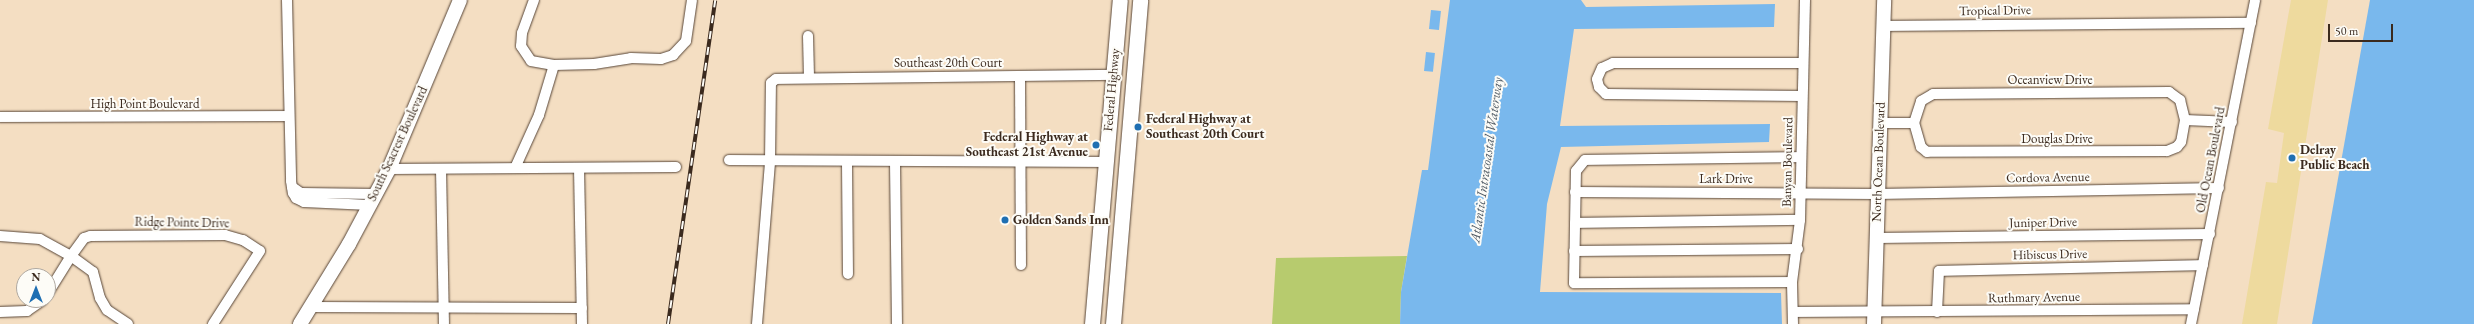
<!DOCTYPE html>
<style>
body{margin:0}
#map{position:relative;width:2474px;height:324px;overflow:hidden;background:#f4dec2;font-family:"EB Garamond",serif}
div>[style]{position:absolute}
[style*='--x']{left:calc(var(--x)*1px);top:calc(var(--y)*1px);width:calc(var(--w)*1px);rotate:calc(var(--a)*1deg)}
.green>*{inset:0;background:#b7cb6e}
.sand>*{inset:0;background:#eeda9e}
.water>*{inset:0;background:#79b8ed;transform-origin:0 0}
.roads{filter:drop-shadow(0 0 1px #574537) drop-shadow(0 0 1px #574537)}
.street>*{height:10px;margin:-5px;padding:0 5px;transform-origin:5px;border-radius:5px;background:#fff}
.secondary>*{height:14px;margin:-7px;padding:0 7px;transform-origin:7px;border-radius:7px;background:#fff}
.primary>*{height:15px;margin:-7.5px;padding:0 7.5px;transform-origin:7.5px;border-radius:7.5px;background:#fff}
.rail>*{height:4px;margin-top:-2px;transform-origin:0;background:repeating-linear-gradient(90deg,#fdfcf7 0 8px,#3b2a1e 0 16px);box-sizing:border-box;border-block:1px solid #3b2a1e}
.dots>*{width:11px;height:11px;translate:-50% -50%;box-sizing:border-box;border:2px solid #fdfcf7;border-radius:50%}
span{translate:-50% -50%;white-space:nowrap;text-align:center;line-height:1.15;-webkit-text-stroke:4px #fdfcf7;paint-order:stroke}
.street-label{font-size:13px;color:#3b2a1e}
.poi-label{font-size:13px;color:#3b2a1e;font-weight:700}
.left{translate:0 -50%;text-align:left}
.right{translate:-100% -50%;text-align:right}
.water-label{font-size:14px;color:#515c66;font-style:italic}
.north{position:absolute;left:16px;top:268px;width:40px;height:40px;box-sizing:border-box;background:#fdfcf7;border:1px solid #afa8a0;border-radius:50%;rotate:0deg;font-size:11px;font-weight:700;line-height:16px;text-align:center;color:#3b2a1e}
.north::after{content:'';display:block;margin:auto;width:14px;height:18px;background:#1f6fb2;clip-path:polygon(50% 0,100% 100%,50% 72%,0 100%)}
.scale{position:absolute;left:2328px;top:24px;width:65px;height:18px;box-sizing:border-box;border:2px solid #3b2a1e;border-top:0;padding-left:5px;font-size:12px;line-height:14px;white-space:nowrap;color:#3b2a1e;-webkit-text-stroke:3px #fdfcf7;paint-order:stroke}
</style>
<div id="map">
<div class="green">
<div style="clip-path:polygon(1407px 256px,1401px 292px,1400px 324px,1272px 324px,1276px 258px)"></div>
</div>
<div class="sand">
<div style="clip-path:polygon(2291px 0,2328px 0,2277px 324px,2242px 324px,2266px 182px,2277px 183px,2284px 133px,2268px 129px)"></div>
</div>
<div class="water">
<div style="clip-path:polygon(1450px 0,1581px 0,1586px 7px,1775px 4px,1774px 27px,1574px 29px,1560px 126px,1770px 124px,1769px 142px,1561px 147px,1547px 204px,1540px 292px,1781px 293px,1782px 324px,1400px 324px,1401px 292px,1422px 170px,1428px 170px)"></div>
<div style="clip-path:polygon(2370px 0,2474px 0,2474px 324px,2312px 324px)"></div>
<div style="left:1431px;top:10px;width:10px;height:19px;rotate:6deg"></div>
<div style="left:1426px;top:52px;width:9px;height:19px;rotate:6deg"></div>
</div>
<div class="roads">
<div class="street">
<div style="--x:287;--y:0;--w:181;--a:88.7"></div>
<div style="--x:291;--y:181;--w:12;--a:81"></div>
<div style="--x:293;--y:193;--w:6;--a:59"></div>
<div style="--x:296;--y:198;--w:9;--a:27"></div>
<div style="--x:304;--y:202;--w:66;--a:2.6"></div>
<div style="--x:534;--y:0;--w:35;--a:110"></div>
<div style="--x:522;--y:33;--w:13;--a:94"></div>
<div style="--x:521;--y:46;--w:18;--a:56"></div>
<div style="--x:531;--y:61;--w:23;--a:10"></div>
<div style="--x:554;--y:65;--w:40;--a:-1.4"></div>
<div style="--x:594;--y:64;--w:37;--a:-9"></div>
<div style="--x:631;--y:58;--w:30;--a:2"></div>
<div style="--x:661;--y:59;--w:13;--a:-18"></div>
<div style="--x:673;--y:55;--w:19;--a:-47"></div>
<div style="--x:686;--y:41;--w:41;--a:-81.7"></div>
<div style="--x:1884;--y:26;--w:367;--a:-0.5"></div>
<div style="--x:808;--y:36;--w:42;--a:88.6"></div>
<div style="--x:1020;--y:76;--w:189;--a:89.7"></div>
<div style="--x:2169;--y:92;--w:14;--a:36"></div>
<div style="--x:2180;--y:100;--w:21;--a:76"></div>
<div style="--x:2185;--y:120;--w:22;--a:100"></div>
<div style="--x:2181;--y:142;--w:6;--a:129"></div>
<div style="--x:2177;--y:147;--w:11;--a:158"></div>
<div style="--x:2167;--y:151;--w:240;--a:179.8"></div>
<div style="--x:1927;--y:152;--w:8;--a:-140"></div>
<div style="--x:1921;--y:147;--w:25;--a:-106"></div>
<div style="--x:1914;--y:123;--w:23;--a:-72"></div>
<div style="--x:1921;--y:101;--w:14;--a:-30"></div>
<div style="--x:1933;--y:94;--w:236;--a:-0.5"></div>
<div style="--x:1802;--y:96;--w:196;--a:-179.4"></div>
<div style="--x:1606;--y:94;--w:10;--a:-135"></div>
<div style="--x:1599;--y:87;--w:8;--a:-104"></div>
<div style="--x:1597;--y:79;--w:12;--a:-66"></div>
<div style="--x:1602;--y:68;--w:12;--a:-24"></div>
<div style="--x:1613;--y:63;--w:190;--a:0"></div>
<div style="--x:0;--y:117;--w:289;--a:-0.2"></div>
<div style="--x:2185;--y:120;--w:47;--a:2.4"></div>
<div style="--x:1880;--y:123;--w:34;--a:0"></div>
<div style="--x:729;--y:160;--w:377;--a:0.3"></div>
<div style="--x:847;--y:162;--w:112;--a:89.5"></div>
<div style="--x:895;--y:162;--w:162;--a:89.3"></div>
<div style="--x:515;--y:168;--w:58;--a:-65.6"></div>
<div style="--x:539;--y:115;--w:52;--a:-73.3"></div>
<div style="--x:579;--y:168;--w:156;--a:88.9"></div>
<div style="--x:389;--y:169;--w:287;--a:-0.4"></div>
<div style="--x:441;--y:169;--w:155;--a:88.9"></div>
<div style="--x:292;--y:187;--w:11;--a:34"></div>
<div style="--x:301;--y:193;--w:75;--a:0.8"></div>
<div style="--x:1575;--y:192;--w:302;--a:0.4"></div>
<div style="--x:1877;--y:194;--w:342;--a:-1"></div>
<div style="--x:1575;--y:223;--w:225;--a:-0.8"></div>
<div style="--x:0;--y:236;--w:40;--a:4.3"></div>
<div style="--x:40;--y:239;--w:35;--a:29"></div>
<div style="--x:71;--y:256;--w:44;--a:121.9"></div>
<div style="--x:1877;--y:238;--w:333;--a:-0.7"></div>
<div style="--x:1574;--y:251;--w:224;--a:-0.5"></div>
<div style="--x:1792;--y:282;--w:218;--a:179.7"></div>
<div style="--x:1574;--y:283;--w:112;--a:-89"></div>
<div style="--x:1576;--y:171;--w:14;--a:-51"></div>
<div style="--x:1585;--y:160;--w:216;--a:-0.8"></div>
<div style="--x:311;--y:307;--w:271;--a:0.2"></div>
<div style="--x:0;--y:312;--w:27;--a:-2"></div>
<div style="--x:27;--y:311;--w:19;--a:-35"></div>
<div style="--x:1793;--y:312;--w:401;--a:-0.4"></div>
<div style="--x:1937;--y:312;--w:41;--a:-87.2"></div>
<div style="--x:1939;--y:271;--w:264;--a:-1.3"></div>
<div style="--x:128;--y:324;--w:25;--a:-146"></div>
<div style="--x:107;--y:310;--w:14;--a:-120"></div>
<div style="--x:100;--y:298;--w:27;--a:-105"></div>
<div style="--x:93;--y:272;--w:27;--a:-144"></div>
<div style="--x:71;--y:256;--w:22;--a:-54"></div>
<div style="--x:84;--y:238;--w:6;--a:-18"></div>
<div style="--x:90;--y:236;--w:135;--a:-0.4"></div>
<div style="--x:225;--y:235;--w:19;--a:16"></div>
<div style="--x:243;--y:240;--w:20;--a:33"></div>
<div style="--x:260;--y:251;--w:87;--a:122.8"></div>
<div style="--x:757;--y:324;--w:164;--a:-85.4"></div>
<div style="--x:770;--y:161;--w:78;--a:-89.3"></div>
<div style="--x:771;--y:83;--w:6;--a:-39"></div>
<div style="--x:776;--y:79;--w:338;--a:-0.7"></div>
<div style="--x:1793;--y:324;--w:42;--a:-91.4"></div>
<div style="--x:1792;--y:282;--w:63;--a:-82.6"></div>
<div style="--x:1800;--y:220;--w:220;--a:-88.7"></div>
<div style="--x:2191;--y:324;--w:330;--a:-78.8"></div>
</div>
<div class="secondary">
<div style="--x:300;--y:324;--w:94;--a:-58.5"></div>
<div style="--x:349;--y:244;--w:85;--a:-61.9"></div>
<div style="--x:389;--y:169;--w:183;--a:-67.2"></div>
<div style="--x:1874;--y:324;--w:324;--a:-88.2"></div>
</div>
<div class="primary">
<div style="--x:1092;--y:324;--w:325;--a:-85.1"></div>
<div style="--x:1113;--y:324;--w:325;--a:-85.2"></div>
</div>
</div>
<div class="rail">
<div style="--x:668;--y:324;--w:327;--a:-81.7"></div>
</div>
<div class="dots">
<div style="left:1138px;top:127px;background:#1f6fb2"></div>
<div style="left:1096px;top:145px;background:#1f6fb2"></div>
<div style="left:2292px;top:158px;background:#1f6fb2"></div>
<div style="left:1005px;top:220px;background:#1f6fb2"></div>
</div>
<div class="street-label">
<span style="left:1995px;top:11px;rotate:-1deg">Tropical Drive</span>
<span style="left:948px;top:63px">Southeast 20th Court</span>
<span style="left:2050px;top:80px">Oceanview Drive</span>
<span style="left:1112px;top:90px;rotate:-85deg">Federal Highway</span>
<span style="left:145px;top:104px">High Point Boulevard</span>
<span style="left:2057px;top:139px">Douglas Drive</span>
<span style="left:398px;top:144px;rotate:-65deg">South Seacrest Boulevard</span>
<span style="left:2211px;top:160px;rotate:-79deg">Old Ocean Boulevard</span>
<span style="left:1788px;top:162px;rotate:-89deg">Banyan Boulevard</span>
<span style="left:1879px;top:162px;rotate:-88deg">North Ocean Boulevard</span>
<span style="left:2048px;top:178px;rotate:-1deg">Cordova Avenue</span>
<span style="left:1726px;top:179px">Lark Drive</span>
<span style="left:182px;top:223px;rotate:1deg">Ridge Pointe Drive</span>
<span style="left:2043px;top:223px;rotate:-1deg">Juniper Drive</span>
<span style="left:2050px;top:255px;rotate:-1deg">Hibiscus Drive</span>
<span style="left:2034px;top:298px;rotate:-1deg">Ruthmary Avenue</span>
</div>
<div class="poi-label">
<span class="left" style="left:1146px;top:127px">Federal Highway at<br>Southeast 20th Court</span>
<span class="right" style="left:1088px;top:145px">Federal Highway at<br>Southeast 21st Avenue</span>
<span class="left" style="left:2300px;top:158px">Delray<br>Public Beach</span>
<span class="left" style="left:1013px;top:220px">Golden Sands Inn</span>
</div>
<div class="water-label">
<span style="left:1486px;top:160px;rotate:-82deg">Atlantic Intracoastal Waterway</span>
</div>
<div class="north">N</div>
<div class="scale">50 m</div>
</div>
